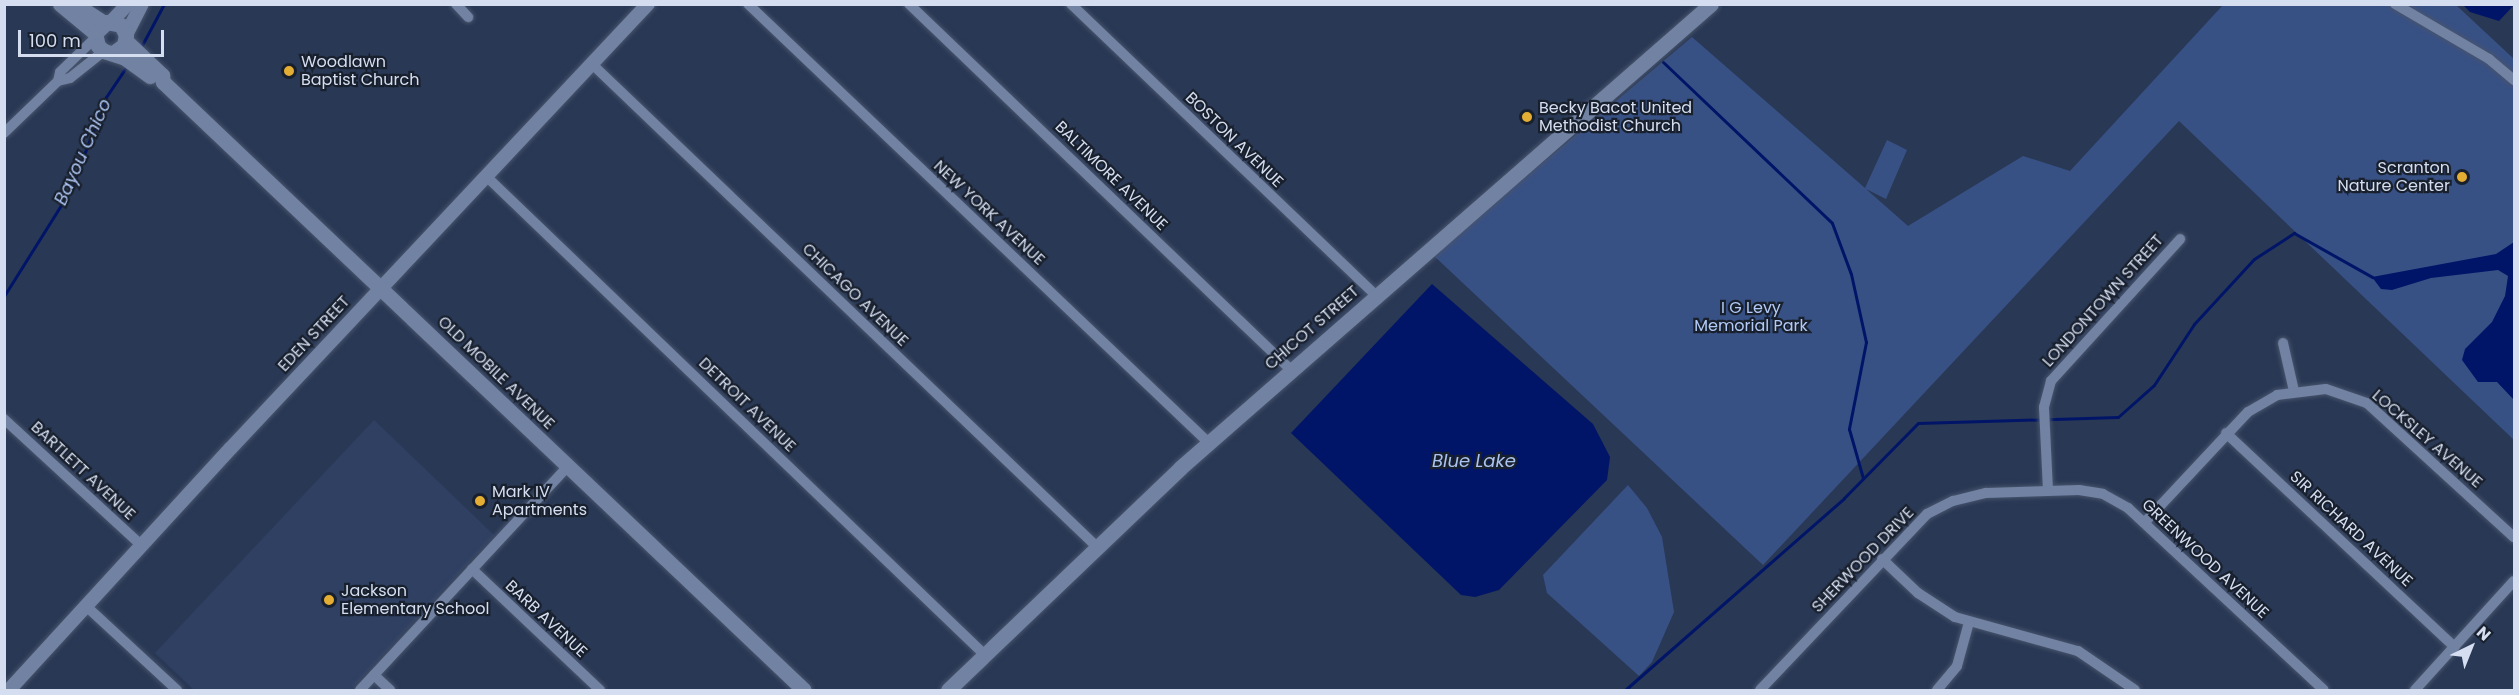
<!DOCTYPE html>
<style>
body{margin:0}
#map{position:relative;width:2519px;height:695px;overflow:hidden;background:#293855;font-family:Poppins,sans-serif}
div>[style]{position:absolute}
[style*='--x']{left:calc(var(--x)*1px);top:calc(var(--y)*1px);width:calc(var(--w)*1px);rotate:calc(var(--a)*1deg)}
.built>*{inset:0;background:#2f4063}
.green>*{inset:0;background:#385185}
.water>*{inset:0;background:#001568}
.stream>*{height:3px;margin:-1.5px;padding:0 1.5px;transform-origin:1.5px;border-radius:1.5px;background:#001568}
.roads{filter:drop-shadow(0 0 2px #48546c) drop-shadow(0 0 2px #48546c)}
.minor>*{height:10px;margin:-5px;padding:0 5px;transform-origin:5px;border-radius:5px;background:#7182a3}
.tertiary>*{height:14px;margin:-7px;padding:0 7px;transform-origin:7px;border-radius:7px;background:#7182a3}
.secondary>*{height:15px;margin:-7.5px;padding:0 7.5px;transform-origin:7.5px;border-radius:7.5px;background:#7182a3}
.dots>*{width:16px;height:16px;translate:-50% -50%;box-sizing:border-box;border:3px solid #19202d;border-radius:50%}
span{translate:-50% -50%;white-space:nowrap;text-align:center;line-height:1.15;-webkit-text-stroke:4.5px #19202d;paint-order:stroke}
.poi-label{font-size:16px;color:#d4def0}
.left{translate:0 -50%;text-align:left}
.right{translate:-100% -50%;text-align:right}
.street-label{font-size:16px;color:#d4def0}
.park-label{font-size:16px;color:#b1caf7}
.water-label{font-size:18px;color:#abc3f1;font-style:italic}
.frame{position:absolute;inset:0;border:6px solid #d4def0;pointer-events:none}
.north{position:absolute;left:2441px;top:617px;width:60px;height:60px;-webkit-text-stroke:4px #19202d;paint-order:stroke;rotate:43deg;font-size:16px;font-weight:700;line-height:24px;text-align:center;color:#d4def0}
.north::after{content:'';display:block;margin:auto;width:21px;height:27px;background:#d4def0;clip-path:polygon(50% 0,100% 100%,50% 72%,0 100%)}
.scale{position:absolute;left:18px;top:30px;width:146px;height:27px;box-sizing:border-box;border:3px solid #d4def0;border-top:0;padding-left:8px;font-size:18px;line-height:21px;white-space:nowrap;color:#d4def0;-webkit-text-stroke:4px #19202d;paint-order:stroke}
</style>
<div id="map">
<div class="built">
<div style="clip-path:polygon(374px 420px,494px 535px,350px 690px,194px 690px,155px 653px)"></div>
</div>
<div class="green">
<div style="clip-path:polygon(2223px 5px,2456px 5px,2514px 59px,2514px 440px,2179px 121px,1763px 565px,1433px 255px,1692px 37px,1865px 188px,1887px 140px,1907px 150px,1886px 199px,1866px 189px,1908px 226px,2023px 156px,2070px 171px)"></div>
<div style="clip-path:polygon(1628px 485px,1647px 508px,1662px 537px,1674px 612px,1652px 662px,1639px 676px,1547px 593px,1543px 575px)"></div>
</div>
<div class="water">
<div style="clip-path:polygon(2463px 5px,2514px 5px,2499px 21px,2470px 12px)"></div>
<div style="clip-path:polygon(2514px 242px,2514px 400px,2497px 382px,2478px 382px,2462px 360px,2465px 349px,2492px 322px,2505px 296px,2508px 276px,2498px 270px,2431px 278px,2392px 290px,2381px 289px,2372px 277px,2496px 254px)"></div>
<div style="clip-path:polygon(1432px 284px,1593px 424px,1610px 457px,1607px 480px,1499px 590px,1475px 597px,1461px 595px,1291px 433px)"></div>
</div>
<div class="stream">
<div style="--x:141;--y:47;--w:49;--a:-61.9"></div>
<div style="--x:1663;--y:62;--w:233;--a:43.6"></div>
<div style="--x:1832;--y:223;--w:54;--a:69.6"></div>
<div style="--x:1851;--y:274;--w:70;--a:77.6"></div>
<div style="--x:1866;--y:342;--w:89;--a:101.1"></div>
<div style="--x:1849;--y:429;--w:51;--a:74.1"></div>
<div style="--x:4;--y:296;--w:126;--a:-57.9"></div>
<div style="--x:71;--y:189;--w:98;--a:-69.2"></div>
<div style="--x:106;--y:97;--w:34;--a:-56"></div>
<div style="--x:1625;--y:690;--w:291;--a:-41.2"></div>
<div style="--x:1844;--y:498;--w:105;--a:-45.4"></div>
<div style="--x:1918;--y:423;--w:200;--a:-1.7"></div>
<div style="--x:2118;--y:417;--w:48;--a:-41.6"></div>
<div style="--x:2154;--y:385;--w:73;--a:-56.7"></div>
<div style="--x:2194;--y:324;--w:88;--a:-47.3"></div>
<div style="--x:2254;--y:259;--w:48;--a:-33"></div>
<div style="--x:2294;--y:233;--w:90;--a:29.4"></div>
</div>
<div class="roads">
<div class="minor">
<div style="--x:456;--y:4;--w:18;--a:47"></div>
<div style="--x:748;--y:4;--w:637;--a:43.6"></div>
<div style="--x:909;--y:4;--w:529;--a:43.77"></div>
<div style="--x:1071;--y:4;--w:423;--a:43.7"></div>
<div style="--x:2395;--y:4;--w:109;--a:30.3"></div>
<div style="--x:2489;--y:59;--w:33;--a:40"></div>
<div style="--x:592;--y:64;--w:699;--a:43.72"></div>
<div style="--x:58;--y:81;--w:9;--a:-77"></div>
<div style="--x:60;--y:72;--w:47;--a:-44.1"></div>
<div style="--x:4;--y:133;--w:75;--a:-43.9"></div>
<div style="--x:58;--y:81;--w:12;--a:-14"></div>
<div style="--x:70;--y:78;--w:43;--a:-38.5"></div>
<div style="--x:487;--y:177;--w:690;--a:43.83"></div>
<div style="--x:2283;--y:343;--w:49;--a:77.1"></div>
<div style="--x:4;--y:419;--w:186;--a:42.6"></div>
<div style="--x:2226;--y:433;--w:313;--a:43.1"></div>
<div style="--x:2048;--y:490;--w:83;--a:-92.8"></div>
<div style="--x:2044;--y:407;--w:27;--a:-75"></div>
<div style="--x:2051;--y:381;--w:192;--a:-47.7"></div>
<div style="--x:2145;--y:522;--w:151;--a:-46.9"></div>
<div style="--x:2248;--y:412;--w:34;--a:-30"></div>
<div style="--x:2277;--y:395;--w:49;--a:-7"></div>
<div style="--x:2326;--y:389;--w:43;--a:18.9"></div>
<div style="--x:2367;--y:403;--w:199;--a:42.4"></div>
<div style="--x:1882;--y:559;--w:50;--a:43.4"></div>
<div style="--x:1918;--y:593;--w:44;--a:33"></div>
<div style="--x:1955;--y:617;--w:128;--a:15.5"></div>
<div style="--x:2078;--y:651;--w:69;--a:34.4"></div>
<div style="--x:472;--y:569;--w:176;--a:43.4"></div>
<div style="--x:86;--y:606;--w:124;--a:42.7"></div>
<div style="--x:374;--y:675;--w:22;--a:43"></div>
<div style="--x:360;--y:690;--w:306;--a:-47.1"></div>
<div style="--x:1760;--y:690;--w:243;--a:-46.5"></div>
<div style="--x:1927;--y:514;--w:29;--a:-27"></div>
<div style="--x:1953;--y:501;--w:34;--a:-14"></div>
<div style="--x:1986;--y:493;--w:93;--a:-1.8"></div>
<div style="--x:2079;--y:490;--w:24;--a:9"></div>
<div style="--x:2103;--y:494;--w:29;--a:29"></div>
<div style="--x:2128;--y:508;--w:267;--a:42.9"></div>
<div style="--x:1937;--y:690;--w:31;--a:-50"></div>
<div style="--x:1957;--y:666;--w:46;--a:-74.7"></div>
<div style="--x:2415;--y:690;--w:147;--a:-47.8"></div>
</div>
<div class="tertiary">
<div style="--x:111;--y:22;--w:25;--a:-47"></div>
<div style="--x:126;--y:35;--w:35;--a:-63"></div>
<div style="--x:9;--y:690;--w:328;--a:-47.5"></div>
<div style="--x:231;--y:448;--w:609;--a:-46.8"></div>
</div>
<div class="secondary">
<div style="--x:60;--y:4;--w:45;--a:39.6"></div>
<div style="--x:75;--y:4;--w:35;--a:33"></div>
<div style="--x:126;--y:41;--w:50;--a:43.4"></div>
<div style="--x:162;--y:75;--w:7;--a:82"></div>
<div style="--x:163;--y:82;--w:883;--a:43.49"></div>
<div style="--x:113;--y:53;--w:14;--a:-36"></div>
<div style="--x:124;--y:45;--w:10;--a:-79"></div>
<div style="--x:126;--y:35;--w:11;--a:-117"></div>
<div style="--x:121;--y:25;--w:14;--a:-168"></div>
<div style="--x:107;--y:22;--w:16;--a:137"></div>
<div style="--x:95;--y:33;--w:13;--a:77"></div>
<div style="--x:98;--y:46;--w:8;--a:40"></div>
<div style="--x:104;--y:51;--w:22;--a:18"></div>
<div style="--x:125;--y:58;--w:31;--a:36"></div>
<div style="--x:948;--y:690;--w:321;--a:-43.7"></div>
<div style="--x:1180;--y:468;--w:705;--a:-41.15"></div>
</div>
</div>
<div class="dots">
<div style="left:289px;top:71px;background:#e4ae35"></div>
<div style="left:1527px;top:117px;background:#e4ae35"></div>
<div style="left:2462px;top:177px;background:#e4ae35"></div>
<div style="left:480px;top:501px;background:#e4ae35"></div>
<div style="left:329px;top:600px;background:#e4ae35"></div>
</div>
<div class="poi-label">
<span class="left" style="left:301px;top:71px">Woodlawn<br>Baptist Church</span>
<span class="left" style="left:1539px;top:117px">Becky Bacot United<br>Methodist Church</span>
<span class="right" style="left:2450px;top:177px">Scranton<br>Nature Center</span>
<span class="left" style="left:492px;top:501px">Mark IV<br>Apartments</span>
<span class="left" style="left:341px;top:600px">Jackson<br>Elementary School</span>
</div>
<div class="street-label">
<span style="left:1234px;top:140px;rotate:44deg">BOSTON AVENUE</span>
<span style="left:1111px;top:176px;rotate:44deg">BALTIMORE AVENUE</span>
<span style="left:989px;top:213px;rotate:43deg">NEW YORK AVENUE</span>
<span style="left:855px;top:295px;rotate:44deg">CHICAGO AVENUE</span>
<span style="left:2103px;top:301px;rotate:-48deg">LONDONTOWN STREET</span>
<span style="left:1312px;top:328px;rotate:-41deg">CHICOT STREET</span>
<span style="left:314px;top:334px;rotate:-47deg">EDEN STREET</span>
<span style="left:496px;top:373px;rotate:44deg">OLD MOBILE AVENUE</span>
<span style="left:747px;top:405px;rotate:44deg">DETROIT AVENUE</span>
<span style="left:2427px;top:439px;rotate:41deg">LOCKSLEY AVENUE</span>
<span style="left:83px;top:471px;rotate:43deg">BARTLETT AVENUE</span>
<span style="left:2351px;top:529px;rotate:43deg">SIR RICHARD AVENUE</span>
<span style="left:2205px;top:559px;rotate:43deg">GREENWOOD AVENUE</span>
<span style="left:1863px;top:560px;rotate:-46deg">SHERWOOD DRIVE</span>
<span style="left:546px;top:619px;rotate:43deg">BARB AVENUE</span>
</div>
<div class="park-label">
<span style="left:1751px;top:317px">I G Levy<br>Memorial Park</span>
</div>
<div class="water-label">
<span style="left:83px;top:152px;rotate:-66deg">Bayou Chico</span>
<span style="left:1474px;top:461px">Blue Lake</span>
</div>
<div class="frame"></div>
<div class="north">N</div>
<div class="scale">100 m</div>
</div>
